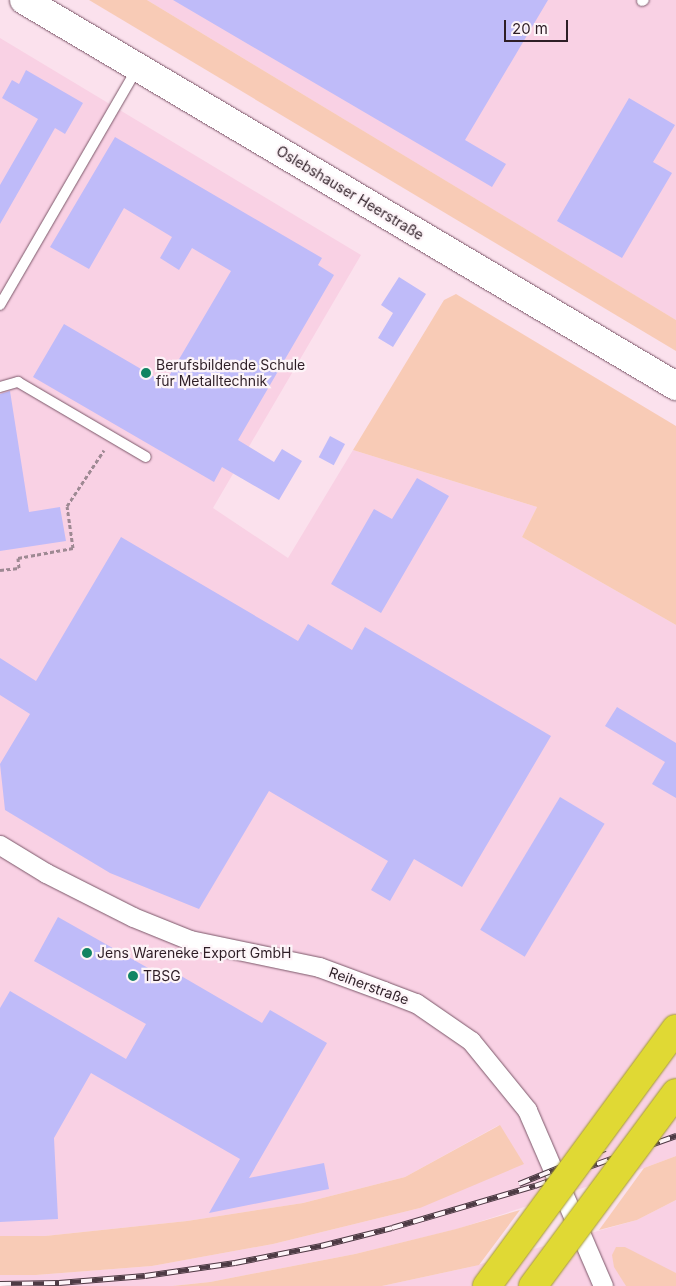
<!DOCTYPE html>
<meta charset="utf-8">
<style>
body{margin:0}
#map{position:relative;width:676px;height:1286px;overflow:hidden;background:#fbe1ed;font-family:Inter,sans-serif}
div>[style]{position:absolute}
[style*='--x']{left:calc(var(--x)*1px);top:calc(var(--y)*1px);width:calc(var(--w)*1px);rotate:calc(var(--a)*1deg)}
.built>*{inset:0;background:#f9d1e4}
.green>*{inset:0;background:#f8cbb6}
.building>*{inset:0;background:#bfbbf9;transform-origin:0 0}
.path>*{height:3px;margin-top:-1.5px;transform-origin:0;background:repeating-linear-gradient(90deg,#9e8993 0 4px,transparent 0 6.5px)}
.roads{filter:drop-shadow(0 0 1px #7b5769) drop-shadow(0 0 1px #7b5769)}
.service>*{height:10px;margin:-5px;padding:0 5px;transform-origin:5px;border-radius:5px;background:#fff}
.minor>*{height:19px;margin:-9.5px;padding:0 9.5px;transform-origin:9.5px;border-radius:9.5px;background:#fff}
.secondary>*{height:28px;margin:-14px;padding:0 14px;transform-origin:14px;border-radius:14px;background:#fff}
.rail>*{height:5.5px;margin-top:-2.75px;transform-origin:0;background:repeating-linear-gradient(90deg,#fdf4f8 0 11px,#4d3b44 0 22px);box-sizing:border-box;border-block:1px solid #4d3b44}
.bridges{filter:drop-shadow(0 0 1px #a2982f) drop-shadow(0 0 1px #a2982f)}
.motorway-bridge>*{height:28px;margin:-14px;padding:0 14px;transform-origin:14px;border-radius:14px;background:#e0d934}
.dots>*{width:14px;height:14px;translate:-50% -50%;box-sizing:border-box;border:2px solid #fdf4f8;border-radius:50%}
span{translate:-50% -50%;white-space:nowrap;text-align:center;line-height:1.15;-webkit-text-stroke:4.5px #fdf4f8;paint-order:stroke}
.street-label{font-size:14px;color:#2e1e26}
.poi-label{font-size:14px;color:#2e1e26}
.left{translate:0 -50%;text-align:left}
.scale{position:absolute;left:504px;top:20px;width:64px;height:22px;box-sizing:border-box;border:2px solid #2e1e26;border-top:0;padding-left:6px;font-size:15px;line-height:18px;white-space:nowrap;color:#2e1e26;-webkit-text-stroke:4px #fdf4f8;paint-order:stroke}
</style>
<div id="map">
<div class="built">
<div style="clip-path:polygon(147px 0,676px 0,676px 320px,651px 305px)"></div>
<div style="clip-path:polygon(0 38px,361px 255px,213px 508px,288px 558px,353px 450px,537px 507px,522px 537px,676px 625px,676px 1156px,644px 1168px,457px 1229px,355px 1254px,210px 1282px,172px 1286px,0 1286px,0 1275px,36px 1275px,152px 1266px,273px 1244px,420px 1208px,499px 1125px,405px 1177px,303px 1203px,187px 1221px,45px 1236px,0 1236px)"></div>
<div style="clip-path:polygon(676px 1200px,676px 1286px,382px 1286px,470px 1267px,637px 1220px)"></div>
</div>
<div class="green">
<div style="clip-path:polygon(89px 0,147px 0,676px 320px,676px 351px)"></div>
<div style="clip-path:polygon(456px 294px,676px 426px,676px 625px,522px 537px,537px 507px,353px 450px,444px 300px)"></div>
<div style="clip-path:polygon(500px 1125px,524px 1164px,420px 1208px,273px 1244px,152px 1266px,36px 1275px,0 1275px,0 1236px,45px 1236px,187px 1221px,303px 1203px,405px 1177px)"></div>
<div style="clip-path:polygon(676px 1156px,676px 1200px,637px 1220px,599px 1230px,644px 1168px)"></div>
<div style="clip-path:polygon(520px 1210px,479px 1265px,470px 1267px,382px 1286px,172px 1286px,210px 1282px,355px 1254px,456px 1229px)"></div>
<div style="clip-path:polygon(616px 1247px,625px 1247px,676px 1273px,676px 1286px,626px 1286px,614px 1267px,612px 1255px)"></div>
</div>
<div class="building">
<div style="clip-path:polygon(173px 0,548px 0,465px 140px,506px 164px,492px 187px)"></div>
<div style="clip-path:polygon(26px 70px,83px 103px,65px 134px,55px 128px,0 224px,0 185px,38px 119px,2px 98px,12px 80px,19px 84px)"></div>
<div style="clip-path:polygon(629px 98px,675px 125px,653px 162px,672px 173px,622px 258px,557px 221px)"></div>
<div style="clip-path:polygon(115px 137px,322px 258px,318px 265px,334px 275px,238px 440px,274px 462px,282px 449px,302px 461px,279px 500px,222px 467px,214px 482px,33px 377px,64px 324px,165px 383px,231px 271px,192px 248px,179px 270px,160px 258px,172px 237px,124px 208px,89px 269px,50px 247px)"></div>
<div style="clip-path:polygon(399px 277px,426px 294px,393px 347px,378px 338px,393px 313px,381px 305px)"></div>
<div style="clip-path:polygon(10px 391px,29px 512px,60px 507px,66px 541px,0 551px,0 394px)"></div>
<div style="left:330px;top:436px;width:17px;height:24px;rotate:28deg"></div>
<div style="clip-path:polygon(417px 478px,449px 496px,381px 613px,331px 584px,374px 509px,392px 519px)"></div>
<div style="clip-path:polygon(121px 537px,298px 641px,308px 624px,352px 650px,365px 627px,551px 736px,462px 887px,414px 859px,390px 901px,371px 890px,388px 861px,269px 791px,199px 909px,110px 873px,5px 810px,0 764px,30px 714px,0 695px,0 658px,36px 681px)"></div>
<div style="clip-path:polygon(617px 707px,676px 743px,676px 798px,652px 784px,665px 762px,605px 726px)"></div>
<div style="left:560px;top:797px;width:52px;height:155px;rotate:31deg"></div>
<div style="clip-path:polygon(58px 917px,171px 981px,176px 973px,262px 1023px,270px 1010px,327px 1043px,249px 1178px,324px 1163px,329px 1189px,209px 1213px,240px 1159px,91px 1073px,54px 1138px,58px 1219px,0 1222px,0 1008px,10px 991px,126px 1059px,146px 1024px,34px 961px)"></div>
</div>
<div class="path">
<div style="--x:0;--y:570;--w:19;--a:-6"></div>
<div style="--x:19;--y:568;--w:10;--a:-96"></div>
<div style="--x:18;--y:558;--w:56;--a:-10.3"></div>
<div style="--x:73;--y:548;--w:42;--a:-98.1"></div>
<div style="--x:67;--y:506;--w:67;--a:-56.5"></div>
</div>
<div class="roads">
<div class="service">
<div style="--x:642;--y:1;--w:2;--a:-27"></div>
<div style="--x:0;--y:305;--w:273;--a:-59.9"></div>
<div style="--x:0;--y:387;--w:19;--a:-16"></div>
<div style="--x:18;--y:382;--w:148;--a:30.4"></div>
</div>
<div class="minor">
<div style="--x:0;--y:845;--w:54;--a:31.3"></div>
<div style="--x:46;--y:873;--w:97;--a:26.8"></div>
<div style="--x:133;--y:917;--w:61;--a:22"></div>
<div style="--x:190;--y:940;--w:132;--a:11.8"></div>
<div style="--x:319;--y:967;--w:69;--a:20.3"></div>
<div style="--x:384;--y:991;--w:34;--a:21"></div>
<div style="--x:416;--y:1003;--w:67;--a:34.6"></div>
<div style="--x:471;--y:1041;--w:89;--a:50.9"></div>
<div style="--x:527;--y:1110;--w:192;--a:66.6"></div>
</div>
<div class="secondary">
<div style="--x:24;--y:0;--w:758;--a:30.63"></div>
</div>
</div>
<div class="rail">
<div style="--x:519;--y:1184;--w:93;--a:-22.1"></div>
<div style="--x:0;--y:1284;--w:59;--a:-1"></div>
<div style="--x:59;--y:1283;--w:86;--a:-4.7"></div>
<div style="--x:145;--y:1276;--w:91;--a:-8.2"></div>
<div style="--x:235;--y:1263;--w:88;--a:-11.2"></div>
<div style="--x:321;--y:1246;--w:73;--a:-14.2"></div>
<div style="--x:392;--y:1228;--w:149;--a:-16.4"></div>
<div style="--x:535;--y:1186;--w:150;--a:-19.5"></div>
</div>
<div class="bridges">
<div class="motorway-bridge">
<div style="--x:487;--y:1286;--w:319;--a:-53.7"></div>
<div style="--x:533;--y:1286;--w:240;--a:-53.5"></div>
</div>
</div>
<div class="dots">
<div style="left:146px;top:373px;background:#118463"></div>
<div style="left:87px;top:953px;background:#118463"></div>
<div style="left:133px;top:976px;background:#118463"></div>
</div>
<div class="street-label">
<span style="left:350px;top:193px;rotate:31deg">Oslebshauser Heerstraße</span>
<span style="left:369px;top:986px;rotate:20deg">Reiherstraße</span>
</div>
<div class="poi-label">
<span class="left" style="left:156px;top:373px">Berufsbildende Schule<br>für Metalltechnik</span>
<span class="left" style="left:97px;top:953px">Jens Wareneke Export GmbH</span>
<span class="left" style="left:143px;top:976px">TBSG</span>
</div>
<div class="scale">20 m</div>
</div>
